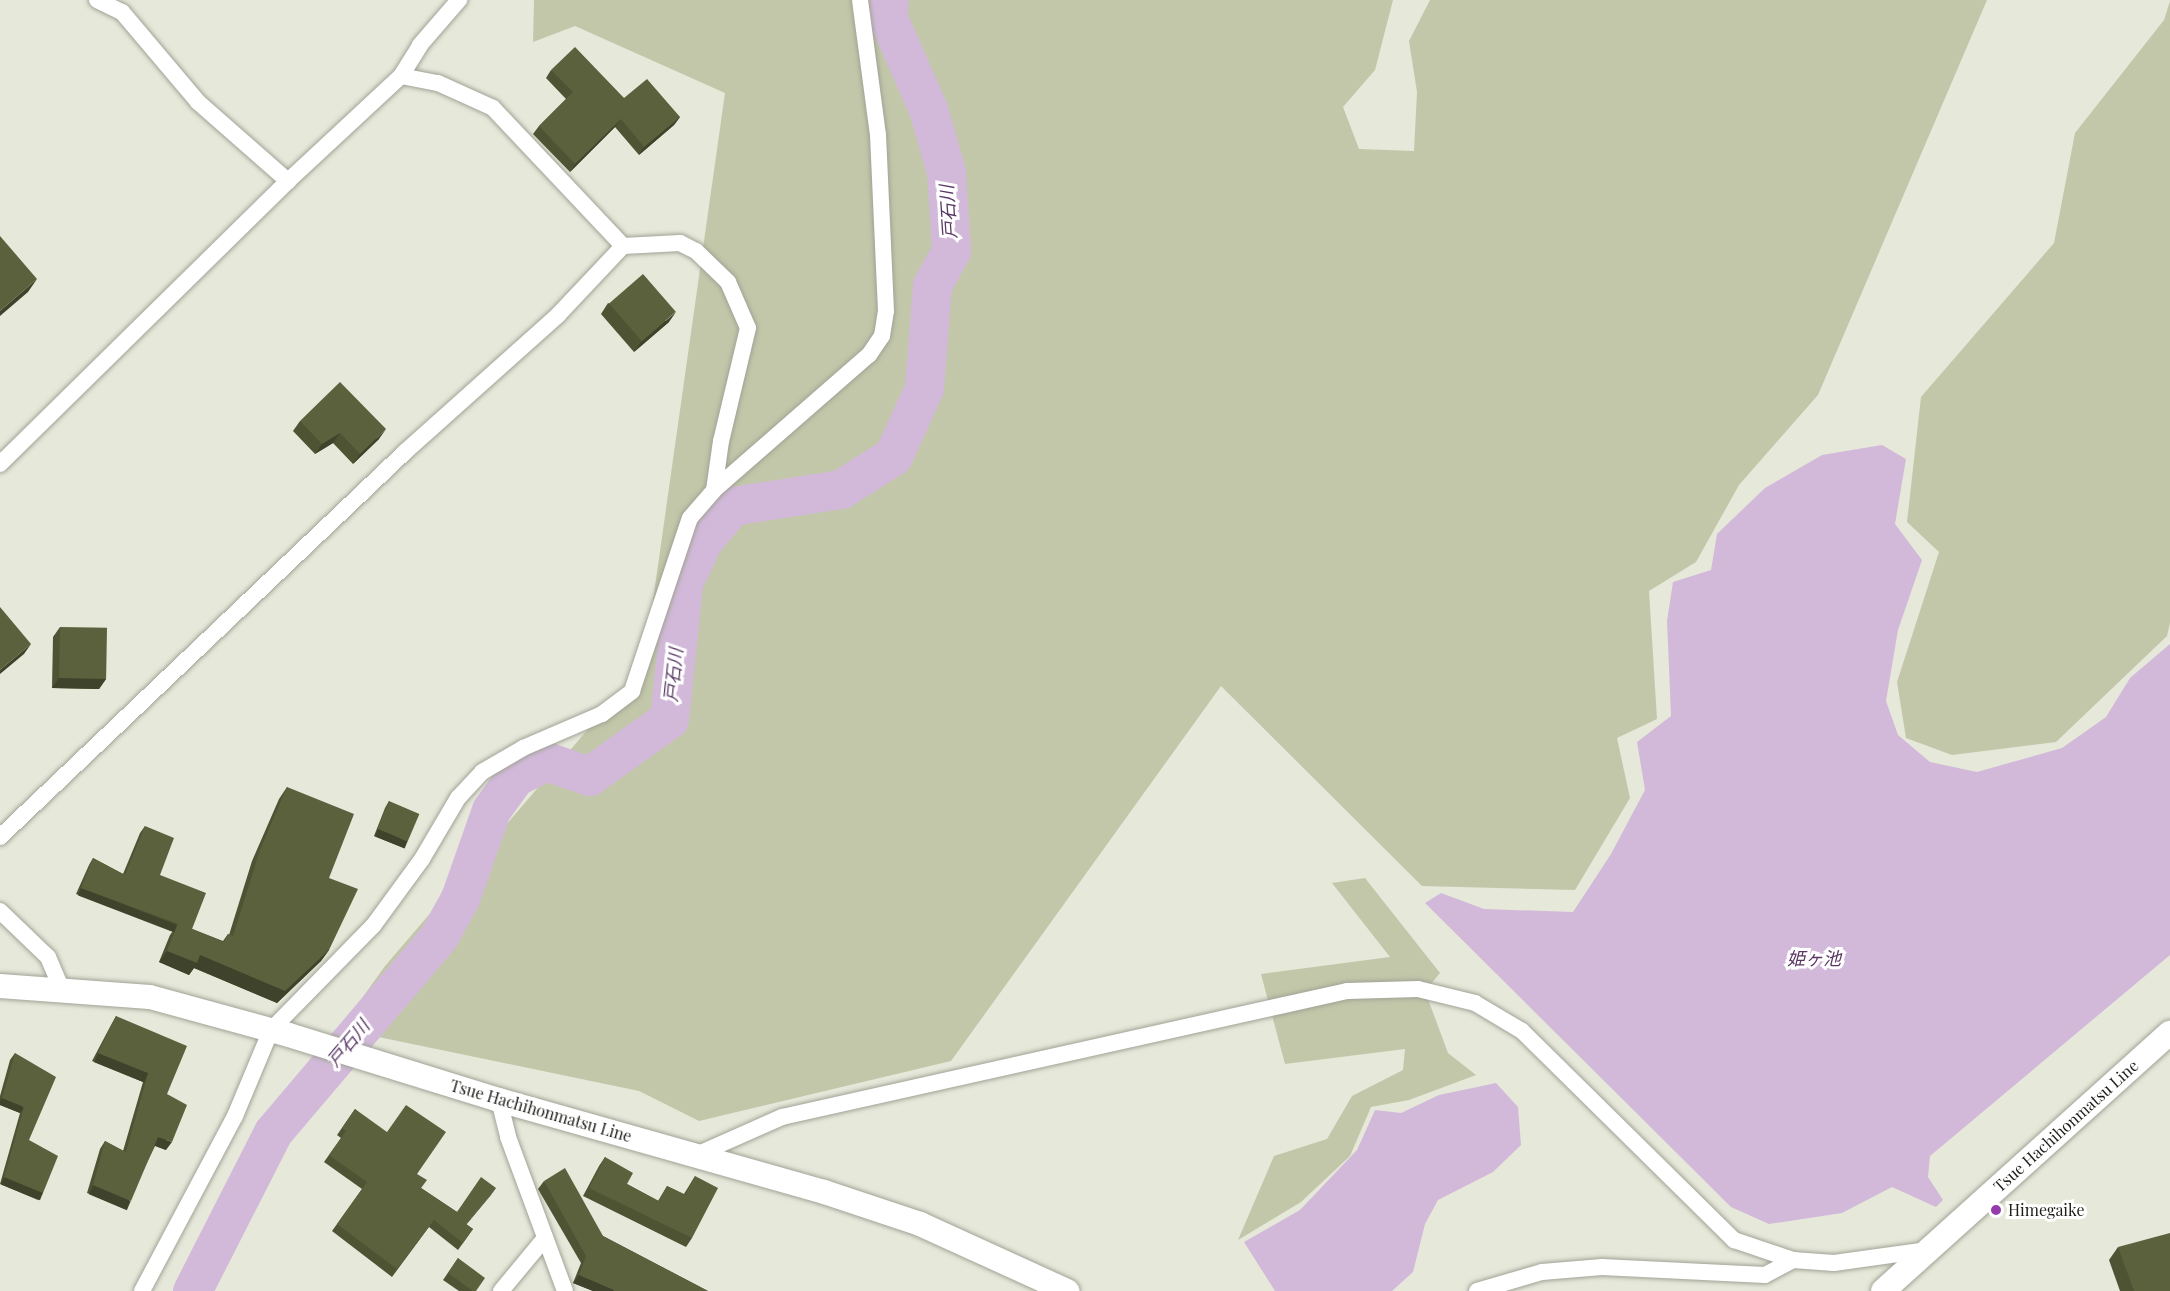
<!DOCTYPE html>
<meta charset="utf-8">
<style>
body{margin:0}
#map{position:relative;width:2170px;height:1291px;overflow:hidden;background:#e6e8da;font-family:"Playfair Display","Noto Sans JP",serif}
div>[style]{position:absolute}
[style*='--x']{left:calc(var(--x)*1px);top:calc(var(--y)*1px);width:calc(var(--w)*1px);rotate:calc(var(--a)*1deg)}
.green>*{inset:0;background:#c2c7a9}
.water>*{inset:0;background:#d2b9da}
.river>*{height:39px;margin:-19.5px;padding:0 19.5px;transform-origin:19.5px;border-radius:19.5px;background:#d2b9da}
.roads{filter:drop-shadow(0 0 2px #a1a396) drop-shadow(0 0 2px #a1a396)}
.minor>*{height:16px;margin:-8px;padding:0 8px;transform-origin:8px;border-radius:8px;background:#fff}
.secondary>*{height:24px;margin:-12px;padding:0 12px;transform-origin:12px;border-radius:12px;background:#fff}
.wall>*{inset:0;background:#4e5334}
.shaded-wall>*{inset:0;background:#40432b;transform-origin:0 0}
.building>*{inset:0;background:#5b603d;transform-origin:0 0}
.dots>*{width:16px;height:16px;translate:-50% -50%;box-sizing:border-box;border:3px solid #fff;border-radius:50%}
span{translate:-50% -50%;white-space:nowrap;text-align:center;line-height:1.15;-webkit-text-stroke:6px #fff;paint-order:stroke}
.street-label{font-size:16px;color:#1d1e19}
.poi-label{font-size:16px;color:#1d1e19}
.left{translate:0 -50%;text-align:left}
.water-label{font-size:18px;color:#5a3864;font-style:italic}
</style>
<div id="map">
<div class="green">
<div style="clip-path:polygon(534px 0,1393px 0,1375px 70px,1343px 107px,1359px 149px,1414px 151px,1417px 92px,1409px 41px,1430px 0,1987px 0,1818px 395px,1739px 485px,1696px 562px,1649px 591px,1657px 719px,1617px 738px,1630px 798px,1575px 890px,1422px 886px,1221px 686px,951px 1061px,699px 1121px,639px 1091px,340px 1029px,385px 966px,644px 664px,725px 93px,575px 26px,533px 42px)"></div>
<div style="clip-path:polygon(2170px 1px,2170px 623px,2167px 636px,2056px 742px,1952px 755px,1906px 738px,1897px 682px,1939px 552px,1907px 522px,1921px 397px,2054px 243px,2075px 133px,2164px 20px)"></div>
<div style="clip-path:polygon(1365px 878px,1440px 973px,1425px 991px,1448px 1053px,1476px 1075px,1409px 1100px,1371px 1107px,1350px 1156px,1301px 1202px,1238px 1240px,1274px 1156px,1327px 1139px,1352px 1096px,1403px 1070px,1405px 1049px,1285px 1064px,1261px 974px,1390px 957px,1332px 883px)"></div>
</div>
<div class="water">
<div style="clip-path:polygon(1882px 445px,1906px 459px,1895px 524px,1922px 560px,1898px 630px,1886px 701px,1898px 735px,1930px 762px,1977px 772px,2062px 748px,2106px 717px,2130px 678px,2170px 644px,2170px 955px,1930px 1156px,1928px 1177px,1943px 1200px,1936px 1207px,1892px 1187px,1842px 1213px,1769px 1224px,1731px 1207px,1425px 903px,1441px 893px,1484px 909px,1573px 912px,1611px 854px,1645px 790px,1637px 742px,1671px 716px,1667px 621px,1673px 582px,1711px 570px,1717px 534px,1765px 488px,1822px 455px)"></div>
<div style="clip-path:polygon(1496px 1083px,1518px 1107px,1521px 1145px,1493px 1172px,1438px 1200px,1425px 1224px,1413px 1272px,1392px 1291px,1275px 1291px,1244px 1242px,1300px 1210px,1357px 1150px,1375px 1110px,1401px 1113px,1439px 1095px)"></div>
</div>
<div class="river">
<div style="--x:192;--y:1291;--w:178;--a:-63"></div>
<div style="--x:273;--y:1132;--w:257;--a:-49.7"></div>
<div style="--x:439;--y:936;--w:43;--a:-61.1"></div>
<div style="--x:460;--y:898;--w:93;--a:-70.6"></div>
<div style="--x:491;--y:810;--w:41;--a:-54"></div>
<div style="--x:515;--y:777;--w:35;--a:-27"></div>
<div style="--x:546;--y:761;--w:46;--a:19.2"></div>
<div style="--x:589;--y:776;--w:98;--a:-35.5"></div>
<div style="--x:669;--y:719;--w:136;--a:-84.1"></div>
<div style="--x:683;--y:584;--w:46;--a:-65.7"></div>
<div style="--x:702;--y:542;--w:47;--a:-50.2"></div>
<div style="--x:732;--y:506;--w:110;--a:-8.9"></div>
<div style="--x:841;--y:489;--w:62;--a:-32.4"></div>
<div style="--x:893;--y:456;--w:75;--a:-65.5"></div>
<div style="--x:924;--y:388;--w:103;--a:-85.6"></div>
<div style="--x:932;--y:285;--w:39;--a:-61"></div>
<div style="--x:951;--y:251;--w:79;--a:-93.6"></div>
<div style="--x:946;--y:172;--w:66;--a:-105.9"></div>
<div style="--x:928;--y:109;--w:102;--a:-113.8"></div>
<div style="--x:887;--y:16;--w:16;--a:-83"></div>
</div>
<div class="roads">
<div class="minor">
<div style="--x:97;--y:0;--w:28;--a:26"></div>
<div style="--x:122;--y:12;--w:118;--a:49.8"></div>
<div style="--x:198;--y:102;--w:120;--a:41.3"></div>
<div style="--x:401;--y:76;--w:38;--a:11"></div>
<div style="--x:438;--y:83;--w:60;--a:24.4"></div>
<div style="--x:493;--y:108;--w:190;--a:46.7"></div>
<div style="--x:0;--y:464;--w:404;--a:-44.5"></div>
<div style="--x:288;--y:181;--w:154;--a:-42.9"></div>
<div style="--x:401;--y:76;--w:36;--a:-58"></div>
<div style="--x:420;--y:45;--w:60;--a:-49.1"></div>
<div style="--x:0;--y:837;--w:559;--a:-43.55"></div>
<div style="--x:405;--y:452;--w:205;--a:-41.8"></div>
<div style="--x:558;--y:315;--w:95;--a:-46.7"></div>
<div style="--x:623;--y:246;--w:57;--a:-3"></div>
<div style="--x:680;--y:243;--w:18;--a:27"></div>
<div style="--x:696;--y:251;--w:45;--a:44.1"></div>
<div style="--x:728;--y:282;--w:50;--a:66.5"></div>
<div style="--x:748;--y:328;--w:116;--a:103.4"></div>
<div style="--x:721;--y:441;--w:49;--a:98.1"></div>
<div style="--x:0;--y:911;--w:66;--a:43.8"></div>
<div style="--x:48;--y:957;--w:36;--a:67"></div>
<div style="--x:499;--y:1100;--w:38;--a:76"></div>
<div style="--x:508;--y:1137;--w:164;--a:69.7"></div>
<div style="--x:694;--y:1156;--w:96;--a:-23.9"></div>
<div style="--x:782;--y:1117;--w:579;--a:-12.57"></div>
<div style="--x:1347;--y:991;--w:71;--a:-1.6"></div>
<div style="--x:1418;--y:989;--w:59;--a:13.8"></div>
<div style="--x:1475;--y:1003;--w:55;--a:30.8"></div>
<div style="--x:1522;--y:1031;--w:298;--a:44.6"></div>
<div style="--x:1734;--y:1240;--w:62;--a:18.7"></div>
<div style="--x:1793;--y:1260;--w:41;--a:4.2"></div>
<div style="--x:1834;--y:1263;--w:95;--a:-7.9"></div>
<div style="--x:142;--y:1291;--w:198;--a:-62"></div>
<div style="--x:235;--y:1116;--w:93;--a:-67.3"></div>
<div style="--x:271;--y:1030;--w:146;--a:-45.6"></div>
<div style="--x:373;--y:926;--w:83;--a:-53.8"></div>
<div style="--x:422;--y:859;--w:71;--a:-59.5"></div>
<div style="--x:458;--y:798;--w:35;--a:-47"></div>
<div style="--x:482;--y:772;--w:48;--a:-30.3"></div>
<div style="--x:523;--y:748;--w:86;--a:-23.3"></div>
<div style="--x:602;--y:714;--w:38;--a:-37"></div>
<div style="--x:632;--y:691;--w:182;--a:-71.5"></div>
<div style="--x:690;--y:518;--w:37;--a:-49"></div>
<div style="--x:714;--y:490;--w:206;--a:-41.1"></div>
<div style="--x:869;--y:355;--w:23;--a:-56"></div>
<div style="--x:882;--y:336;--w:25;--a:-81"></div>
<div style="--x:886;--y:311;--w:176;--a:-92.6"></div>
<div style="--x:878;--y:135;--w:136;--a:-97.6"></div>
<div style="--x:501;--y:1291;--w:69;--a:-50.3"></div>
<div style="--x:1477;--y:1291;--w:68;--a:-16.3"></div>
<div style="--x:1542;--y:1272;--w:60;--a:-4.8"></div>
<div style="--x:1602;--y:1267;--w:163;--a:2.8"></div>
<div style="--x:1765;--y:1275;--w:32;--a:-28"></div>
</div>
<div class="secondary">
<div style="--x:0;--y:986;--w:150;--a:4.2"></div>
<div style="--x:150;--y:997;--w:144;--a:15.3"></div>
<div style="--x:289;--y:1035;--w:220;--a:17.2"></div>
<div style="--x:499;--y:1100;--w:338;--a:15.8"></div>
<div style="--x:824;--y:1192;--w:101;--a:18.4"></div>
<div style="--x:920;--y:1224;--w:162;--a:24.5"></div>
<div style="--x:1883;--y:1291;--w:386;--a:-42"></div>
</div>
</div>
<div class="wall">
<div style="clip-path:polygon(551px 70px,624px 98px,680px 117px,674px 125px,639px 155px,615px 127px,570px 172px,533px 134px,539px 126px,566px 99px,546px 78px)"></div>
<div style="clip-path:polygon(608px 303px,669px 322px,634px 352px,601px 314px)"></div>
<div style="clip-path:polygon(300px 421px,379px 439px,353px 464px,333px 443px,315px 454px,293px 431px)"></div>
<div style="clip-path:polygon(60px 627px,106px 679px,99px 689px,52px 688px,53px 637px)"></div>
<div style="clip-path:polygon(287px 787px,329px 878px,329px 950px,321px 961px,277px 1003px,194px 968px,189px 975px,159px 962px,170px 935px,173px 931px,76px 894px,89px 865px,93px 858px,123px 874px,140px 833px,145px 826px,160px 875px,192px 929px,223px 941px,228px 934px,229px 935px,252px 861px,279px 799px)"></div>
<div style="clip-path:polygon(389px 801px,404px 848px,374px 836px,385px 808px)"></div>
<div style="clip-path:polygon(116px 1016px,167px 1094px,166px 1150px,155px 1146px,125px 1209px,87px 1193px,100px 1149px,105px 1141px,123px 1151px,143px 1082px,92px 1061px,111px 1025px)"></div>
<div style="clip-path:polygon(15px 1053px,29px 1140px,43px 1193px,38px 1200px,0 1184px,20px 1113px,0 1105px,0 1096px,10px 1060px)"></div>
<div style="clip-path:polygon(355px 1109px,417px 1174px,421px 1188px,457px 1212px,496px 1188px,466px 1224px,473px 1229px,458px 1250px,429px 1227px,392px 1277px,332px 1231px,362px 1189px,324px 1162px,341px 1138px,337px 1135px)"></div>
<div style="clip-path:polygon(605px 1157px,627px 1184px,658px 1201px,667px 1186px,684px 1194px,695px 1176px,692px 1238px,686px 1247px,583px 1196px,599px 1166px)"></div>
<div style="clip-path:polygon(544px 1181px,603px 1236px,708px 1291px,593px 1291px,573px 1283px,581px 1263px,538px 1189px)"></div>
<div style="clip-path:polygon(2118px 1247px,2170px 1291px,2120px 1291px,2109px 1260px)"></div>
<div style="clip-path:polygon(458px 1258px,476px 1291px,459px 1291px,443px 1280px)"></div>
</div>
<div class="shaded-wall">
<div style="clip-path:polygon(680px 117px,674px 125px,639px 155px,644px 147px)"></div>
<div style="clip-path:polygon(621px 119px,615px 127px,570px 172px,575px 164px)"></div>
<div style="clip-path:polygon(37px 279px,28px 292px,0 316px,0 311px)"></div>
<div style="clip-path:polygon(676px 312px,669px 322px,634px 352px,641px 342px)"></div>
<div style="clip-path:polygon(386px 429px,379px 439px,353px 464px,360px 454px)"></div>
<div style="clip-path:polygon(340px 433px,333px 443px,315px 454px,322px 444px)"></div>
<div style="clip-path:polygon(31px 644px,24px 654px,0 674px,0 670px)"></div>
<div style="clip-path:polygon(59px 678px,106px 679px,99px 689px,52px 688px)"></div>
<div style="left:378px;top:829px;width:32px;height:8px;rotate:22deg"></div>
<div style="left:81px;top:888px;width:103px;height:8px;rotate:21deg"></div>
<div style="clip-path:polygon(329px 950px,321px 961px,277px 1003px,194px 968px,189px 975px,159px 962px,167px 951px,200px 955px)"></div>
<div style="left:98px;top:1053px;width:54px;height:10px;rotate:22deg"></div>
<div style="clip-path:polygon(2px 1098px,24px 1107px,20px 1113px,0 1105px,0 1101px)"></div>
<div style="clip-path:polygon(158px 1137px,172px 1142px,166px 1150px,153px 1145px)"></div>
<div style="left:4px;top:1177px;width:42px;height:8px;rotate:22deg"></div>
<div style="left:93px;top:1185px;width:41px;height:10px;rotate:23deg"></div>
<div style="clip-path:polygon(496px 1188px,491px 1195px,461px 1231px,466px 1224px)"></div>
<div style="clip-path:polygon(579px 1275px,614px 1290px,613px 1291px,593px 1291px,573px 1283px)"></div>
</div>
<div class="building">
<div style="clip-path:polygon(575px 47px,624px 98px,647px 79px,680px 117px,644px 147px,621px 119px,575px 164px,539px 126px,573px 92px,551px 70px)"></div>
<div style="clip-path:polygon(0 236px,37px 279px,0 311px)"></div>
<div style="left:643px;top:274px;width:50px;height:45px;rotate:49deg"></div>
<div style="clip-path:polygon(340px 382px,386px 429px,360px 454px,340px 433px,322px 444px,300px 421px)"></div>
<div style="clip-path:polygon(0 607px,31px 644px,0 670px)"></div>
<div style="left:60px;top:627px;width:47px;height:51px;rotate:1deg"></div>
<div style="clip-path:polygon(287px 787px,354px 814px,329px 878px,358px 889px,329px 950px,285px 991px,200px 955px,197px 963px,167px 951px,178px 923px,224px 942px,228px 934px,233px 936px,260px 850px)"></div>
<div style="left:389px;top:801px;width:33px;height:30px;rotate:23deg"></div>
<div style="clip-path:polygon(145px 826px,174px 838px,160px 875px,206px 893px,192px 929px,81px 888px,93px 858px,125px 875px)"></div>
<div style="clip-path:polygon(116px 1016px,187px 1046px,167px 1094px,187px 1105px,172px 1142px,158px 1137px,131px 1201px,93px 1185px,105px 1141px,126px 1152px,148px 1073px,98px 1053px)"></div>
<div style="clip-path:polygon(15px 1053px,56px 1077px,29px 1140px,58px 1156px,43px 1193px,4px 1177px,24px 1107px,2px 1098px)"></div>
<div style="clip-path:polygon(406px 1105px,446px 1132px,417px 1174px,427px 1180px,421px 1188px,457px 1212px,481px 1177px,496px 1188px,466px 1224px,473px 1229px,463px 1243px,434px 1220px,397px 1269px,337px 1224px,367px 1182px,329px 1155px,346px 1131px,342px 1128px,355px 1109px,387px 1132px)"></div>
<div style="clip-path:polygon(605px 1157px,633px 1173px,627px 1184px,659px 1201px,667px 1186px,685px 1195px,695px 1176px,718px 1188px,692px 1238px,589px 1188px)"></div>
<div style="clip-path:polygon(565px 1168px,603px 1236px,708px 1291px,613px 1291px,614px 1290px,579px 1275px,586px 1256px,544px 1181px)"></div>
<div style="clip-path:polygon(2170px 1233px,2170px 1291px,2134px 1291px,2118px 1247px)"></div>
<div style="clip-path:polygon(458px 1258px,485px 1278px,476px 1291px,473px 1291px,448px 1273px)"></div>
</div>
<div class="dots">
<div style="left:1996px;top:1210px;background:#943daa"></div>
</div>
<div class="street-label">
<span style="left:541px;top:1111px;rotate:16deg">Tsue Hachihonmatsu Line</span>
<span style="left:2066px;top:1126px;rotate:-42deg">Tsue Hachihonmatsu Line</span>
</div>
<div class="poi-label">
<span class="left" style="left:2008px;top:1210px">Himegaike</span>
</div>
<div class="water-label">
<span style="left:948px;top:212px;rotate:-94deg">戸石川</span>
<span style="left:673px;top:675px;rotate:-84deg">戸石川</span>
<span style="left:1814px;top:958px">姫ヶ池</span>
<span style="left:348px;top:1043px;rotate:-50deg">戸石川</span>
</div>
</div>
